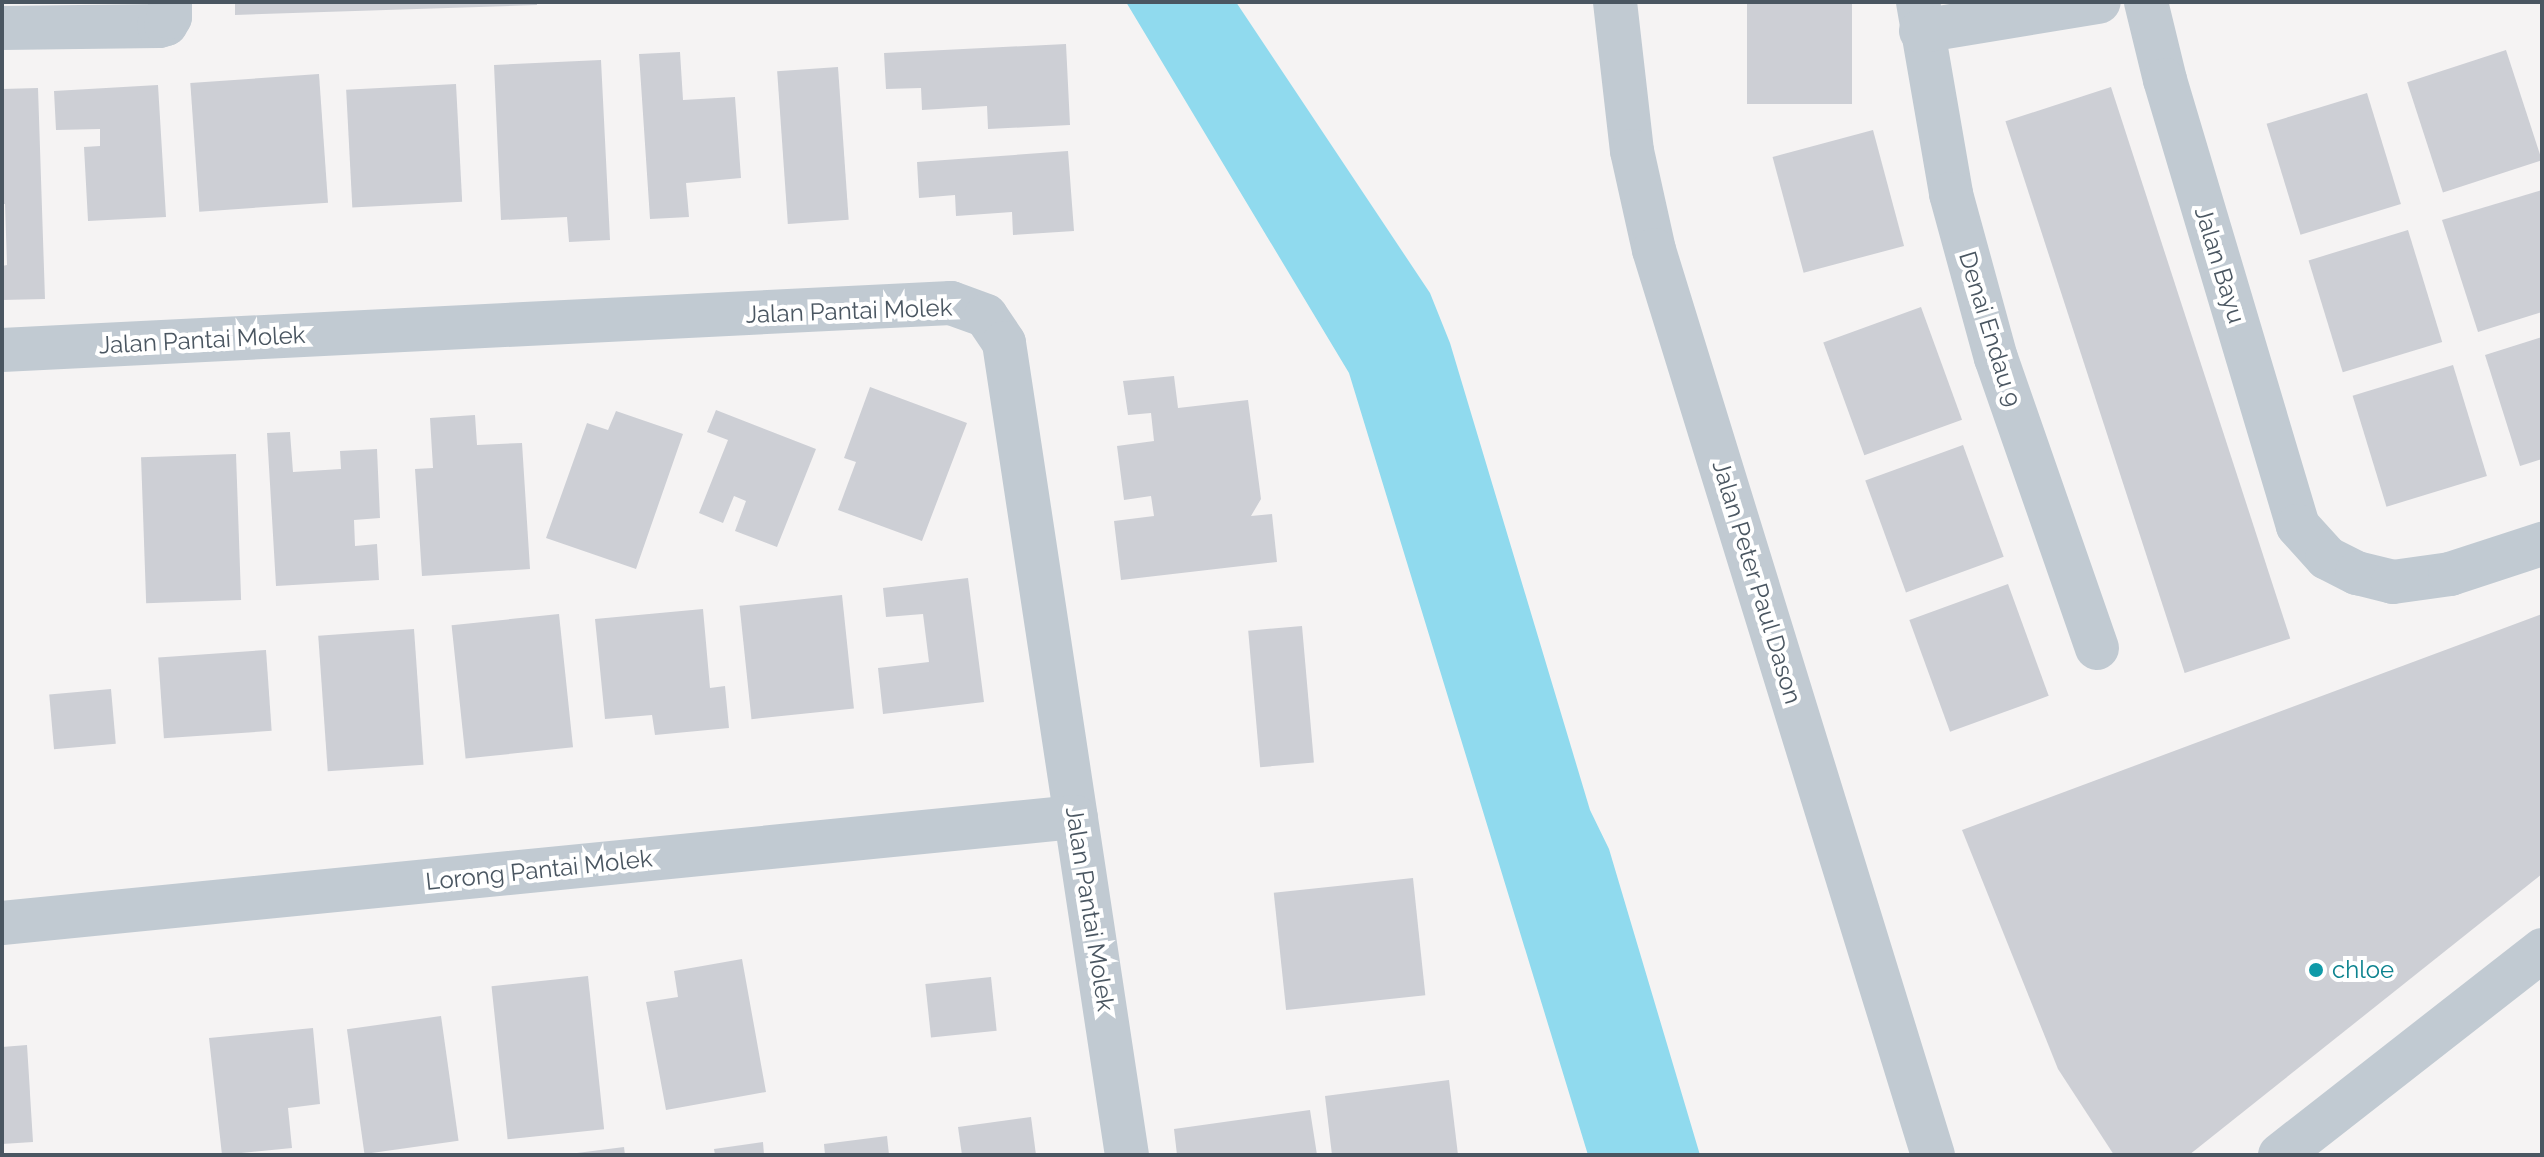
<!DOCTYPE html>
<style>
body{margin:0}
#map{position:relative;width:2544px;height:1157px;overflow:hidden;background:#f5f3f3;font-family:Raleway,sans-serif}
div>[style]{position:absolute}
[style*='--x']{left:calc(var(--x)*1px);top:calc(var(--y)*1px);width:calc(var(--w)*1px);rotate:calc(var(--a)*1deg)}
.water>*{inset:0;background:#90daee}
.building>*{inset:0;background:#cdcfd5;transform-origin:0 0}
.minor>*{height:44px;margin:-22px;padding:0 22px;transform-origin:22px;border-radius:22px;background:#c1cad2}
.dots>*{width:22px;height:22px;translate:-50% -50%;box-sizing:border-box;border:4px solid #fff;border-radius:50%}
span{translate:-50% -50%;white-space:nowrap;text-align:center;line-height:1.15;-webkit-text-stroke:8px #fff;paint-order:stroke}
.street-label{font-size:24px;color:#4a5661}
.culture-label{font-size:24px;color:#0d838f}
.left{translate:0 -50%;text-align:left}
.frame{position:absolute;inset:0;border:4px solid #4a5661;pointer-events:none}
</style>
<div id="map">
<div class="water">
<div style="clip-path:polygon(1126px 2px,1236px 2px,1430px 293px,1450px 343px,1590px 810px,1609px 849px,1700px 1155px,1588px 1155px,1349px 373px)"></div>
</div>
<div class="building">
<div style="clip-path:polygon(235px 2px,537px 2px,537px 5px,235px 15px)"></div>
<div style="left:1747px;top:2px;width:105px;height:102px"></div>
<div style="clip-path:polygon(1066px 44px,1070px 125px,988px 129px,987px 106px,922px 110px,921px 88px,886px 89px,884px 53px)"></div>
<div style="left:2506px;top:50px;width:116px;height:104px;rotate:72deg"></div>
<div style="clip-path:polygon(680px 52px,683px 100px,735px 97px,741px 178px,686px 183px,689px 217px,650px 219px,639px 54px)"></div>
<div style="clip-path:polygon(601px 60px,610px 240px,569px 242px,567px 217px,501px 220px,494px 65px)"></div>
<div style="left:838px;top:67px;width:153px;height:61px;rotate:86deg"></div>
<div style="left:319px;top:74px;width:129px;height:129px;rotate:86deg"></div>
<div style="left:456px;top:84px;width:118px;height:110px;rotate:87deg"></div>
<div style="clip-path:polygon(158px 85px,166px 217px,88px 221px,84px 147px,100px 146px,100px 129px,56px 130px,54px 91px)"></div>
<div style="left:2111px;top:87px;width:580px;height:111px;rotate:72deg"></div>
<div style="clip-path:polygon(38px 88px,45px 299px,2px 300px,2px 266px,7px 265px,5px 204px,2px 204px,2px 89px)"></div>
<div style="left:2367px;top:93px;width:116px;height:105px;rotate:73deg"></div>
<div style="left:1873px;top:130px;width:120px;height:104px;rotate:75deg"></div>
<div style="clip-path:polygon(1068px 151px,1074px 231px,1013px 235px,1012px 212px,956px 216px,955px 195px,919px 198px,917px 162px)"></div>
<div style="clip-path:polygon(2542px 190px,2542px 312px,2478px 332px,2442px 220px)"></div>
<div style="left:2408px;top:230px;width:117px;height:104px;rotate:73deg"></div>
<div style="left:1921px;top:307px;width:120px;height:104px;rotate:70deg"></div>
<div style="clip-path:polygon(2542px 337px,2542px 459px,2520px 466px,2485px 355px)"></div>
<div style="left:2453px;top:365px;width:116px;height:105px;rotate:73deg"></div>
<div style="clip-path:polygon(1174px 376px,1178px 408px,1248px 400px,1261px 499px,1251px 516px,1272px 514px,1277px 562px,1121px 580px,1114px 521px,1154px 516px,1151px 496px,1124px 500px,1117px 446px,1154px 441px,1151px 413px,1128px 415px,1123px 381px)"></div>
<div style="clip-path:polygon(870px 387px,967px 423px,922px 541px,838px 510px,856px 462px,844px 458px)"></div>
<div style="clip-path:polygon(716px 410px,816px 449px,777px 547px,735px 531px,746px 501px,734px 496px,723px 523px,699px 513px,728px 440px,707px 432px)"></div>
<div style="clip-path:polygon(616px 411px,683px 434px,636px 569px,546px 538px,587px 423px,608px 430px)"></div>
<div style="clip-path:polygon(475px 415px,477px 445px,522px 443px,530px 569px,422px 576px,415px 469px,433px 468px,430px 418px)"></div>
<div style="clip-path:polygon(290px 432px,293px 472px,341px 469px,340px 451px,377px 449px,380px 518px,354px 520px,355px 546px,377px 544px,379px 580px,276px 586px,267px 433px)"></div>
<div style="left:1963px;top:445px;width:119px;height:104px;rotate:70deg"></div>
<div style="left:236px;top:454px;width:146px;height:95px;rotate:88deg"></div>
<div style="clip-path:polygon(968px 578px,984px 702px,883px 714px,878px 668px,929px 662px,923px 614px,886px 617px,883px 588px)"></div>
<div style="left:2008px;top:584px;width:119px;height:105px;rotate:70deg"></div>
<div style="left:842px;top:595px;width:114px;height:103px;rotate:84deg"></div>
<div style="clip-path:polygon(703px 609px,710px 688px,725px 686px,729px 728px,655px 735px,652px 715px,605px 719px,595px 619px)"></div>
<div style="left:559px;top:614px;width:134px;height:108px;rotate:84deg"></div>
<div style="clip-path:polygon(2542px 614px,2542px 874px,2189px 1155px,2114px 1155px,2058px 1069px,1962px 830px)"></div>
<div style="left:1302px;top:626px;width:137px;height:54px;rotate:85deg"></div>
<div style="left:414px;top:629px;width:136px;height:96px;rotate:86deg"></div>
<div style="left:266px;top:650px;width:81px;height:108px;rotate:86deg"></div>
<div style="left:111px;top:689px;width:55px;height:62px;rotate:85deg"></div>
<div style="left:1413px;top:878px;width:118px;height:140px;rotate:84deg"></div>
<div style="clip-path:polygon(742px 959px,766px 1092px,666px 1110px,646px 1002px,678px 997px,674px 971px)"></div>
<div style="left:588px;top:976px;width:154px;height:97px;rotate:84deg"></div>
<div style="left:991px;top:977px;width:54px;height:66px;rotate:84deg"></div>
<div style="left:441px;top:1016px;width:126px;height:95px;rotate:82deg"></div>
<div style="clip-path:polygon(313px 1028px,320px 1104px,288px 1108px,292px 1148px,222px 1155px,209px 1038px)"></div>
<div style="clip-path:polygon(27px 1045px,33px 1142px,2px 1144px,2px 1047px)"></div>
<div style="clip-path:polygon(1449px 1080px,1458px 1155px,1332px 1155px,1325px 1096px)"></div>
<div style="clip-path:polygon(1310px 1110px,1317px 1155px,1177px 1155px,1174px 1129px)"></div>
<div style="clip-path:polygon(1031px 1117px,1036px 1155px,962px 1155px,958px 1127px)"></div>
<div style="clip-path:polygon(887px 1136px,889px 1155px,825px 1155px,824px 1144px)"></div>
<div style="clip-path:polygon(763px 1142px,764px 1155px,715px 1155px,714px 1149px)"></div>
<div style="clip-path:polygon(624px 1147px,625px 1155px,578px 1155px,577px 1153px)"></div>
</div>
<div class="minor">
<div style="--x:1615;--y:2;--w:150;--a:83.5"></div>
<div style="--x:1632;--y:151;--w:101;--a:77.5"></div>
<div style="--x:1654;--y:250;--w:947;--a:72.87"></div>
<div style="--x:1918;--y:2;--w:195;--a:80.2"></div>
<div style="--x:1951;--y:194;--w:170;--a:74.7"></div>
<div style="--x:1996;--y:358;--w:307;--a:70.8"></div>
<div style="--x:2146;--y:2;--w:80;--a:76.3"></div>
<div style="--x:2165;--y:80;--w:465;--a:73.4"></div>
<div style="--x:2298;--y:526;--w:43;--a:47.8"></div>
<div style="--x:2327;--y:558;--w:34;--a:27"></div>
<div style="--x:2357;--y:573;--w:37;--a:14"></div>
<div style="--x:2393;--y:582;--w:58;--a:-8"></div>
<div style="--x:2450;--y:574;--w:97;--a:-18.1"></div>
<div style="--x:2;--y:28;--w:157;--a:-0.7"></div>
<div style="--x:159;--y:26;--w:7;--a:-16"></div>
<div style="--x:166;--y:24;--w:8;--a:-60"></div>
<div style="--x:170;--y:17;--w:15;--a:-90"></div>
<div style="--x:1921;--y:31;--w:180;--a:-9.3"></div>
<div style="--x:2;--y:350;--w:950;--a:-2.84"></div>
<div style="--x:951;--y:303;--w:37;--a:20"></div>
<div style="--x:986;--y:316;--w:32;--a:56"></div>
<div style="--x:1004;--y:343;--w:821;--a:81.39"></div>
<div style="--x:2;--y:923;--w:1079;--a:-5.64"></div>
<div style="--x:2280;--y:1155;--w:333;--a:-38"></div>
</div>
<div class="dots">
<div style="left:2316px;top:970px;background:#0f9aa8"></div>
</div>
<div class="street-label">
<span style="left:2220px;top:265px;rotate:73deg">Jalan Bayu</span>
<span style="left:849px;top:311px;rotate:-2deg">Jalan Pantai Molek</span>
<span style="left:1990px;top:329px;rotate:73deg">Denai Endau 9</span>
<span style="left:202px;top:340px;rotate:-3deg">Jalan Pantai Molek</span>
<span style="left:1757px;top:582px;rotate:73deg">Jalan Peter Paul Dason</span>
<span style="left:539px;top:870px;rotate:-6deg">Lorong Pantai Molek</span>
<span style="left:1090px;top:909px;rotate:81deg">Jalan Pantai Molek</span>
</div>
<div class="culture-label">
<span class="left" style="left:2332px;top:970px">chloe</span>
</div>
<div class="frame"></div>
</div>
